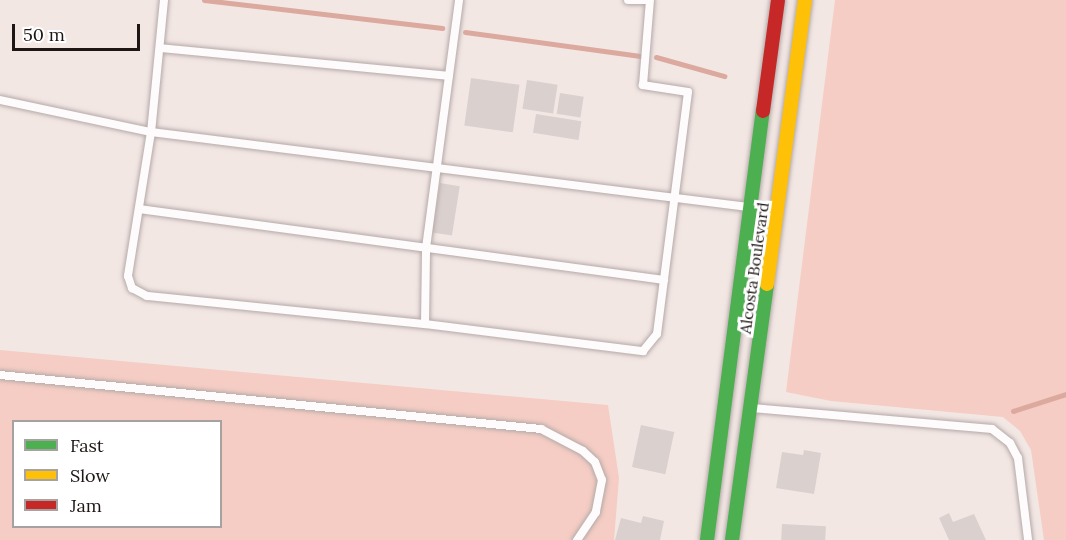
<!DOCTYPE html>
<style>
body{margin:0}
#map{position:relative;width:1066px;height:540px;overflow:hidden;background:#f3e7e4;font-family:Lora,serif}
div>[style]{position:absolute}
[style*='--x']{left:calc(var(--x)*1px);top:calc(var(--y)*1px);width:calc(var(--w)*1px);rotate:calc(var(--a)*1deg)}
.green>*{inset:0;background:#f5cdc4}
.stream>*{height:5px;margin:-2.5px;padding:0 2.5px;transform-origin:2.5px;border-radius:2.5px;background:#dca99f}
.building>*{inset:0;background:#dad0ce;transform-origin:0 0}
.roads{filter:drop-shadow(0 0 2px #b4aaa8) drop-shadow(0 0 2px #b4aaa8)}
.lane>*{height:8px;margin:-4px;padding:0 4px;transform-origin:4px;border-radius:4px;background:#fdfbfb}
.fast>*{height:14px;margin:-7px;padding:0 7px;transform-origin:7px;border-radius:7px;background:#4caf50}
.slow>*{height:14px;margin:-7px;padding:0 7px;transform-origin:7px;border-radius:7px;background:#ffc107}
.jam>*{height:14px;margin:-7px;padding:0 7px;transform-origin:7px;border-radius:7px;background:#c62828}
span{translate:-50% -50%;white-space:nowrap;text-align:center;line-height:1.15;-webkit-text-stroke:6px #fff;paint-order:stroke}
.street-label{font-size:16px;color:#1d1614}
.legend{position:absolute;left:12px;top:420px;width:210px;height:108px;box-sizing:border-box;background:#fff;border:2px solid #a5a2a1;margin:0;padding:8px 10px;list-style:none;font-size:18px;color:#1d1614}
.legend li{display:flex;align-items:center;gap:12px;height:30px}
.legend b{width:30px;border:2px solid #a5a2a1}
.scale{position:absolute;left:12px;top:24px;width:128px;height:27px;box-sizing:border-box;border:3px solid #1d1614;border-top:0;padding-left:8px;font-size:18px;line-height:21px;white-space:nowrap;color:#1d1614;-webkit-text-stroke:4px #fff;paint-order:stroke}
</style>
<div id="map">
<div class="green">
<div style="clip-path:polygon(835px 0,1066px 0,1066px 540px,1044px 540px,1031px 450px,1020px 431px,1003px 417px,831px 401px,786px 392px)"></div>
<div style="clip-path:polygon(evenodd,0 350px,608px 405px,619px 478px,614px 540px,0 540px,0 350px,14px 422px,220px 422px,220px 526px,14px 526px,14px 422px)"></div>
</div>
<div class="stream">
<div style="--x:204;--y:0;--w:240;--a:6.7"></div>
<div style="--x:465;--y:32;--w:177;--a:7.8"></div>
<div style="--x:656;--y:57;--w:71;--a:15.6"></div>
<div style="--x:1013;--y:411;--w:56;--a:-17.8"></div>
</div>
<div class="building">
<div style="left:471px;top:78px;width:49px;height:48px;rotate:8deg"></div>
<div style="left:527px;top:80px;width:31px;height:29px;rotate:9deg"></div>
<div style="left:560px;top:93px;width:24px;height:21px;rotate:9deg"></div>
<div style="left:536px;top:114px;width:46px;height:19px;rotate:9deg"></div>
<div style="left:440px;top:183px;width:20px;height:50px;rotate:9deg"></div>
<div style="left:641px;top:425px;width:34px;height:43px;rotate:12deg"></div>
<div style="clip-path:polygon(804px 450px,821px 453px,814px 494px,776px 488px,782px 452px,803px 455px)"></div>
<div style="clip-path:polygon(949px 513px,953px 522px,974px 514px,986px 540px,949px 540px,939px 518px)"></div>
<div style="clip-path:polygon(643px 516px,664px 521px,660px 540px,615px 540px,621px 518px,641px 523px)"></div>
<div style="left:782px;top:524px;width:44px;height:16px;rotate:3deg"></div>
</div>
<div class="roads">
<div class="lane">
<div style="--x:164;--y:0;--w:133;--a:95.6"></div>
<div style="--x:151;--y:132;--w:146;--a:99.1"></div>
<div style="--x:128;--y:276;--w:13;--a:72"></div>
<div style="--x:132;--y:288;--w:17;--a:28"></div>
<div style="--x:147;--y:296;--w:279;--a:5.8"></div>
<div style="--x:425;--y:324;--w:220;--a:7.1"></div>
<div style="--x:643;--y:351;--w:22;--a:-51"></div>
<div style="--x:657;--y:334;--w:244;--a:-82.7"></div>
<div style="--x:688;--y:92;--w:46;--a:-171.2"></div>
<div style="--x:643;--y:85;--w:85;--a:-85.3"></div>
<div style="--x:628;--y:0;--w:17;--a:0"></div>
<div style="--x:160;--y:48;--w:290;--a:5.5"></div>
<div style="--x:0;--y:100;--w:154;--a:12"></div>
<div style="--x:151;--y:132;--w:602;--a:7.16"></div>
<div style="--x:139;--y:209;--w:530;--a:7.7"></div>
<div style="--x:425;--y:324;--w:76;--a:-89.2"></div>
<div style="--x:426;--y:248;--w:250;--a:-82.4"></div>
<div style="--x:0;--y:375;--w:544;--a:5.7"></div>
<div style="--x:541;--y:429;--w:47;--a:27.6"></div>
<div style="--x:583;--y:451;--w:16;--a:43"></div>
<div style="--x:595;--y:462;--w:19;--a:69"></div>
<div style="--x:602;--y:480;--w:33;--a:101"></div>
<div style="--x:596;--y:512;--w:34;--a:124"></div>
<div style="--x:752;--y:408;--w:241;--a:5"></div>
<div style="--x:992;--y:429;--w:23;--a:38"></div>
<div style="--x:1010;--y:443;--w:17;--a:62"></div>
<div style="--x:1018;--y:458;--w:83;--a:83"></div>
</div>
<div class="fast">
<div style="--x:707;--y:540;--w:433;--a:-82.6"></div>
<div style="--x:732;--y:540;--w:258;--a:-82.2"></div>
</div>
<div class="slow">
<div style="--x:767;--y:284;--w:287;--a:-82.4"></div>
</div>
<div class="jam">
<div style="--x:763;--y:111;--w:112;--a:-82.3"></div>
</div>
</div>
<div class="street-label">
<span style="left:754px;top:268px;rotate:-82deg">Alcosta Boulevard</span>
</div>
<ul class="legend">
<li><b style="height:8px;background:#4caf50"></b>Fast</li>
<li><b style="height:8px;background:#ffc107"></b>Slow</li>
<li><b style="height:8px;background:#c62828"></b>Jam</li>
</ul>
<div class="scale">50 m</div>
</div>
